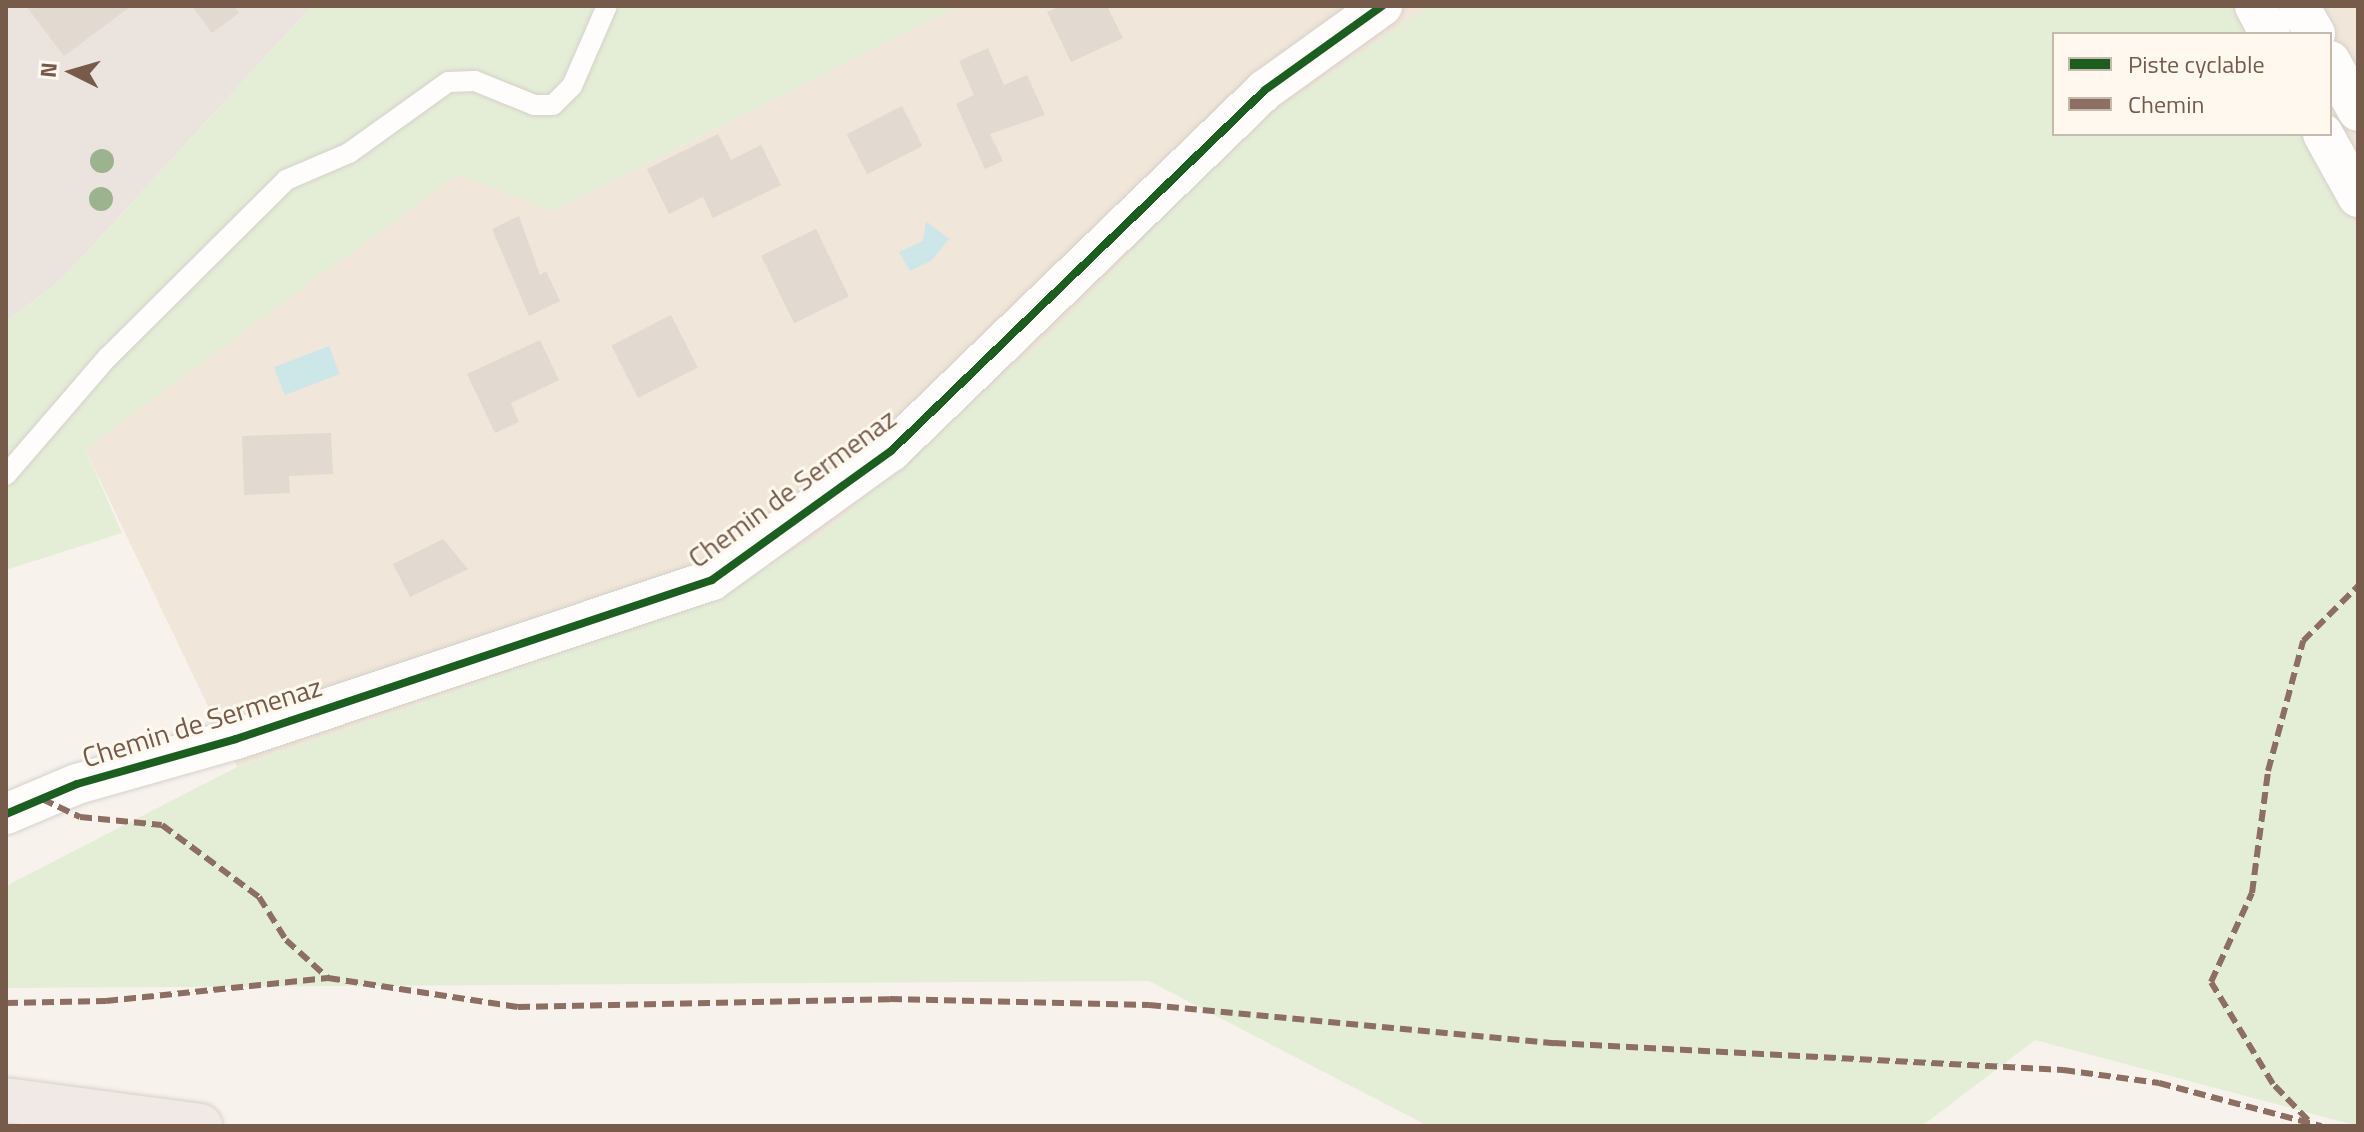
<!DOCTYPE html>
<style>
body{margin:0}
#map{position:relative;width:2364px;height:1132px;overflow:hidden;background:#f7f3ec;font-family:"Titillium Web",sans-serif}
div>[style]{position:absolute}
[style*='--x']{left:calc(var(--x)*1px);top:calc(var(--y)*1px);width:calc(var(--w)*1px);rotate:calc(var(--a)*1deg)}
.residential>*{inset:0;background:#f0e6d9}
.industrial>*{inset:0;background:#ebe3dd}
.green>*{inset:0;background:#e4eed7}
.water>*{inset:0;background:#cde6e8;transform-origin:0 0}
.building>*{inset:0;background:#e2d9d1;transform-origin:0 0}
.roads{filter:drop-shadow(0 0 2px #d6d0ca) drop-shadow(0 0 2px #d6d0ca)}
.service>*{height:20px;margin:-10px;padding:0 10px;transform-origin:10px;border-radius:10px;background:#fefdfc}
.minor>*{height:40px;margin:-20px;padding:0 20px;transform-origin:20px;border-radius:20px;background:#fefdfc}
.motorway>*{height:44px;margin:-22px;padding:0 22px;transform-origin:22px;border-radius:22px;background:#f1e9e5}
.quiet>*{height:6px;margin-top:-3px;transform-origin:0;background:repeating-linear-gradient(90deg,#8d6e63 0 12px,transparent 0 18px)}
.cycleway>*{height:8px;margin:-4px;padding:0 4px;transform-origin:4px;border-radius:4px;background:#1b5e20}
.trees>*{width:24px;height:24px;margin:-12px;border-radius:50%;background:#9db28f}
span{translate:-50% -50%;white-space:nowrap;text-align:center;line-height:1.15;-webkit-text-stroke:6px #fff8ee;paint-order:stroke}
.street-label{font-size:28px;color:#765b4b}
.frame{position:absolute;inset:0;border:8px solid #765b4b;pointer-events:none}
.legend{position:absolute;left:2052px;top:32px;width:280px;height:104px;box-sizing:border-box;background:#fff8ee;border:2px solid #c8b9ad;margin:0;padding:10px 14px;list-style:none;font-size:24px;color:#765b4b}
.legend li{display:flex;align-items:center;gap:16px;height:40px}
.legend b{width:40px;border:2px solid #c8b9ad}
.north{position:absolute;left:32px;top:32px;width:80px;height:80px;-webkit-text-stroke:6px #fff8ee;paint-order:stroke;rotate:275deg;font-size:22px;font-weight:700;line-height:32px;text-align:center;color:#765b4b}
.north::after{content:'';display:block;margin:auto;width:28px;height:36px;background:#765b4b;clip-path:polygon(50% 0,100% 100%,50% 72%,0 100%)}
</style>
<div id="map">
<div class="residential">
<div style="clip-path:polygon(958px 6px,1429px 6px,818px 537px,700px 605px,237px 767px,85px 449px,458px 173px,553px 211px)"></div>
<div style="clip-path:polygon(2242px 6px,2358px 6px,2358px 234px,2318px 161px,2330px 134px,2330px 34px,2256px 34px)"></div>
</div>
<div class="industrial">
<div style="clip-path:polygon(6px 6px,312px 6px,63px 278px,6px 322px)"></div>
</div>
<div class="green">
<div style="clip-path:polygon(312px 6px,958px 6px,553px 211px,458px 174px,85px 449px,122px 533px,6px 570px,6px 322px,63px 278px)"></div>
<div style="clip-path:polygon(1429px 6px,2242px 6px,2256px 34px,2054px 34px,2054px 134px,2305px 134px,2358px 234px,2358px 1126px,2035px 1040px,1922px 1126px,1428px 1126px,1149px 981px,6px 988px,6px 886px,237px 767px,700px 605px,818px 537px,1039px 344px,1253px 126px)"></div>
</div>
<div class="water">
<div style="clip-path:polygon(926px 221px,949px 239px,931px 261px,910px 271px,899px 252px,923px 241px)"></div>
<div style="left:329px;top:346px;width:30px;height:59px;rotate:69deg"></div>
</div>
<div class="building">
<div style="clip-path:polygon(26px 6px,131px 6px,64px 56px)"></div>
<div style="clip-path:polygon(192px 6px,234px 6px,239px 13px,212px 33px)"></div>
<div style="clip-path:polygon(1061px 6px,1107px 6px,1123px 38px,1071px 62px,1047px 12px)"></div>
<div style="clip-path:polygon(988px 48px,1004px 85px,1027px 75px,1045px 115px,990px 134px,1003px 161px,985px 169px,956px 104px,974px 95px,959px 61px)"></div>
<div style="left:902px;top:106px;width:45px;height:62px;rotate:63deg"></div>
<div style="clip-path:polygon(718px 134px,731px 160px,761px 145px,781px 185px,713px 218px,703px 197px,669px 214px,647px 169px)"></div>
<div style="clip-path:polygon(519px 216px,540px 275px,546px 271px,560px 301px,529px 316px,492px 229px)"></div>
<div style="left:816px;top:229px;width:75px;height:61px;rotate:64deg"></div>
<div style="left:671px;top:315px;width:59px;height:67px;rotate:63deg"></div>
<div style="clip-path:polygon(540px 340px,559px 380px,511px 403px,519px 422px,495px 433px,467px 374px)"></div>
<div style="clip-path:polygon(331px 433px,333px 474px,289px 476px,290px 493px,244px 495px,242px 436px)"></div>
<div style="clip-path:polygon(443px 539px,468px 569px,410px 597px,393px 564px)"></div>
</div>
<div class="roads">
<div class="service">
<div style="--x:6;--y:475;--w:156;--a:-49.2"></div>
<div style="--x:108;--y:357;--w:251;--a:-44.8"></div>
<div style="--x:286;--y:180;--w:69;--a:-23.2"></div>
<div style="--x:349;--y:153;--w:122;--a:-35.6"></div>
<div style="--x:448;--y:82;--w:27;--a:-2"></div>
<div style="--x:475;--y:81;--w:64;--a:22.1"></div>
<div style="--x:534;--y:105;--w:19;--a:0"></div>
<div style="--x:553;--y:105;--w:27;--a:-45"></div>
<div style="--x:572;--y:86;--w:87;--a:-66.4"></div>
</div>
<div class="minor">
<div style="--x:2255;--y:6;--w:32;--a:62"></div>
<div style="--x:2299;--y:6;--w:32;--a:60"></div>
<div style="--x:2330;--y:61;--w:57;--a:60.8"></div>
<div style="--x:2323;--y:134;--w:72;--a:60.9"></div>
<div style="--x:6;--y:814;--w:77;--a:-22.9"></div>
<div style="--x:77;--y:784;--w:165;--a:-15.8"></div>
<div style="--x:236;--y:739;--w:502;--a:-18.47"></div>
<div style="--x:712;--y:580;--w:221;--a:-35.8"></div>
<div style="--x:891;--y:451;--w:520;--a:-43.99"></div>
<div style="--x:1265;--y:90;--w:144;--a:-35.7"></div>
</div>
<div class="motorway">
<div style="--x:6;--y:1100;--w:196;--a:7.6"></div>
</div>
</div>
<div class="quiet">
<div style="--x:42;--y:799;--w:42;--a:25.3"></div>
<div style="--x:80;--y:817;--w:82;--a:5.6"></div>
<div style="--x:162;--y:825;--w:121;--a:36.6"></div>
<div style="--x:259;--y:897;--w:51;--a:57.9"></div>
<div style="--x:286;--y:940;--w:57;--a:42.1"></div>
<div style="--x:6;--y:1003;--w:100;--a:-1.1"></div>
<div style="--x:106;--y:1001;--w:223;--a:-5.9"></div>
<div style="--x:328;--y:978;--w:192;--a:8.7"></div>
<div style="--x:518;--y:1007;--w:372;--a:-1.2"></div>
<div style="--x:890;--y:999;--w:259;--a:1.3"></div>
<div style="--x:1149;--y:1005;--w:407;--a:5.4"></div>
<div style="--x:1554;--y:1043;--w:510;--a:3.04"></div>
<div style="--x:2063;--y:1070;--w:97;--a:7.7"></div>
<div style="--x:2159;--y:1083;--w:168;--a:14.9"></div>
<div style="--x:2308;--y:1120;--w:50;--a:-134.2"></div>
<div style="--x:2273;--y:1084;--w:119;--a:-121.3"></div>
<div style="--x:2211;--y:982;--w:98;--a:-65.3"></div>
<div style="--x:2252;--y:893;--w:123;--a:-82.5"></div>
<div style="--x:2268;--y:771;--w:135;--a:-74.9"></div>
<div style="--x:2303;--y:641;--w:78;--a:-45"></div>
</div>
<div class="cycleway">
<div style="--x:6;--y:814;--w:77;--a:-22.9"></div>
<div style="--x:77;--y:784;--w:165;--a:-15.8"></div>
<div style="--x:236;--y:739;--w:502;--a:-18.47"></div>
<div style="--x:712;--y:580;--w:221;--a:-35.8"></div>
<div style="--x:891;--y:451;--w:520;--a:-43.99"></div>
<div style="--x:1265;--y:90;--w:144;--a:-35.7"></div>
</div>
<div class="trees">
<div style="left:102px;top:161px"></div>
<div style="left:101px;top:199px"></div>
</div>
<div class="street-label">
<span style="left:792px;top:488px;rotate:-36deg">Chemin de Sermenaz</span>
<span style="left:202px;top:722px;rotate:-17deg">Chemin de Sermenaz</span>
</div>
<div class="frame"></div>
<ul class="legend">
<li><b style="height:10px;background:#1b5e20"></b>Piste cyclable</li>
<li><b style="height:10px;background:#8d6e63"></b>Chemin</li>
</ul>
<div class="north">N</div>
</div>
